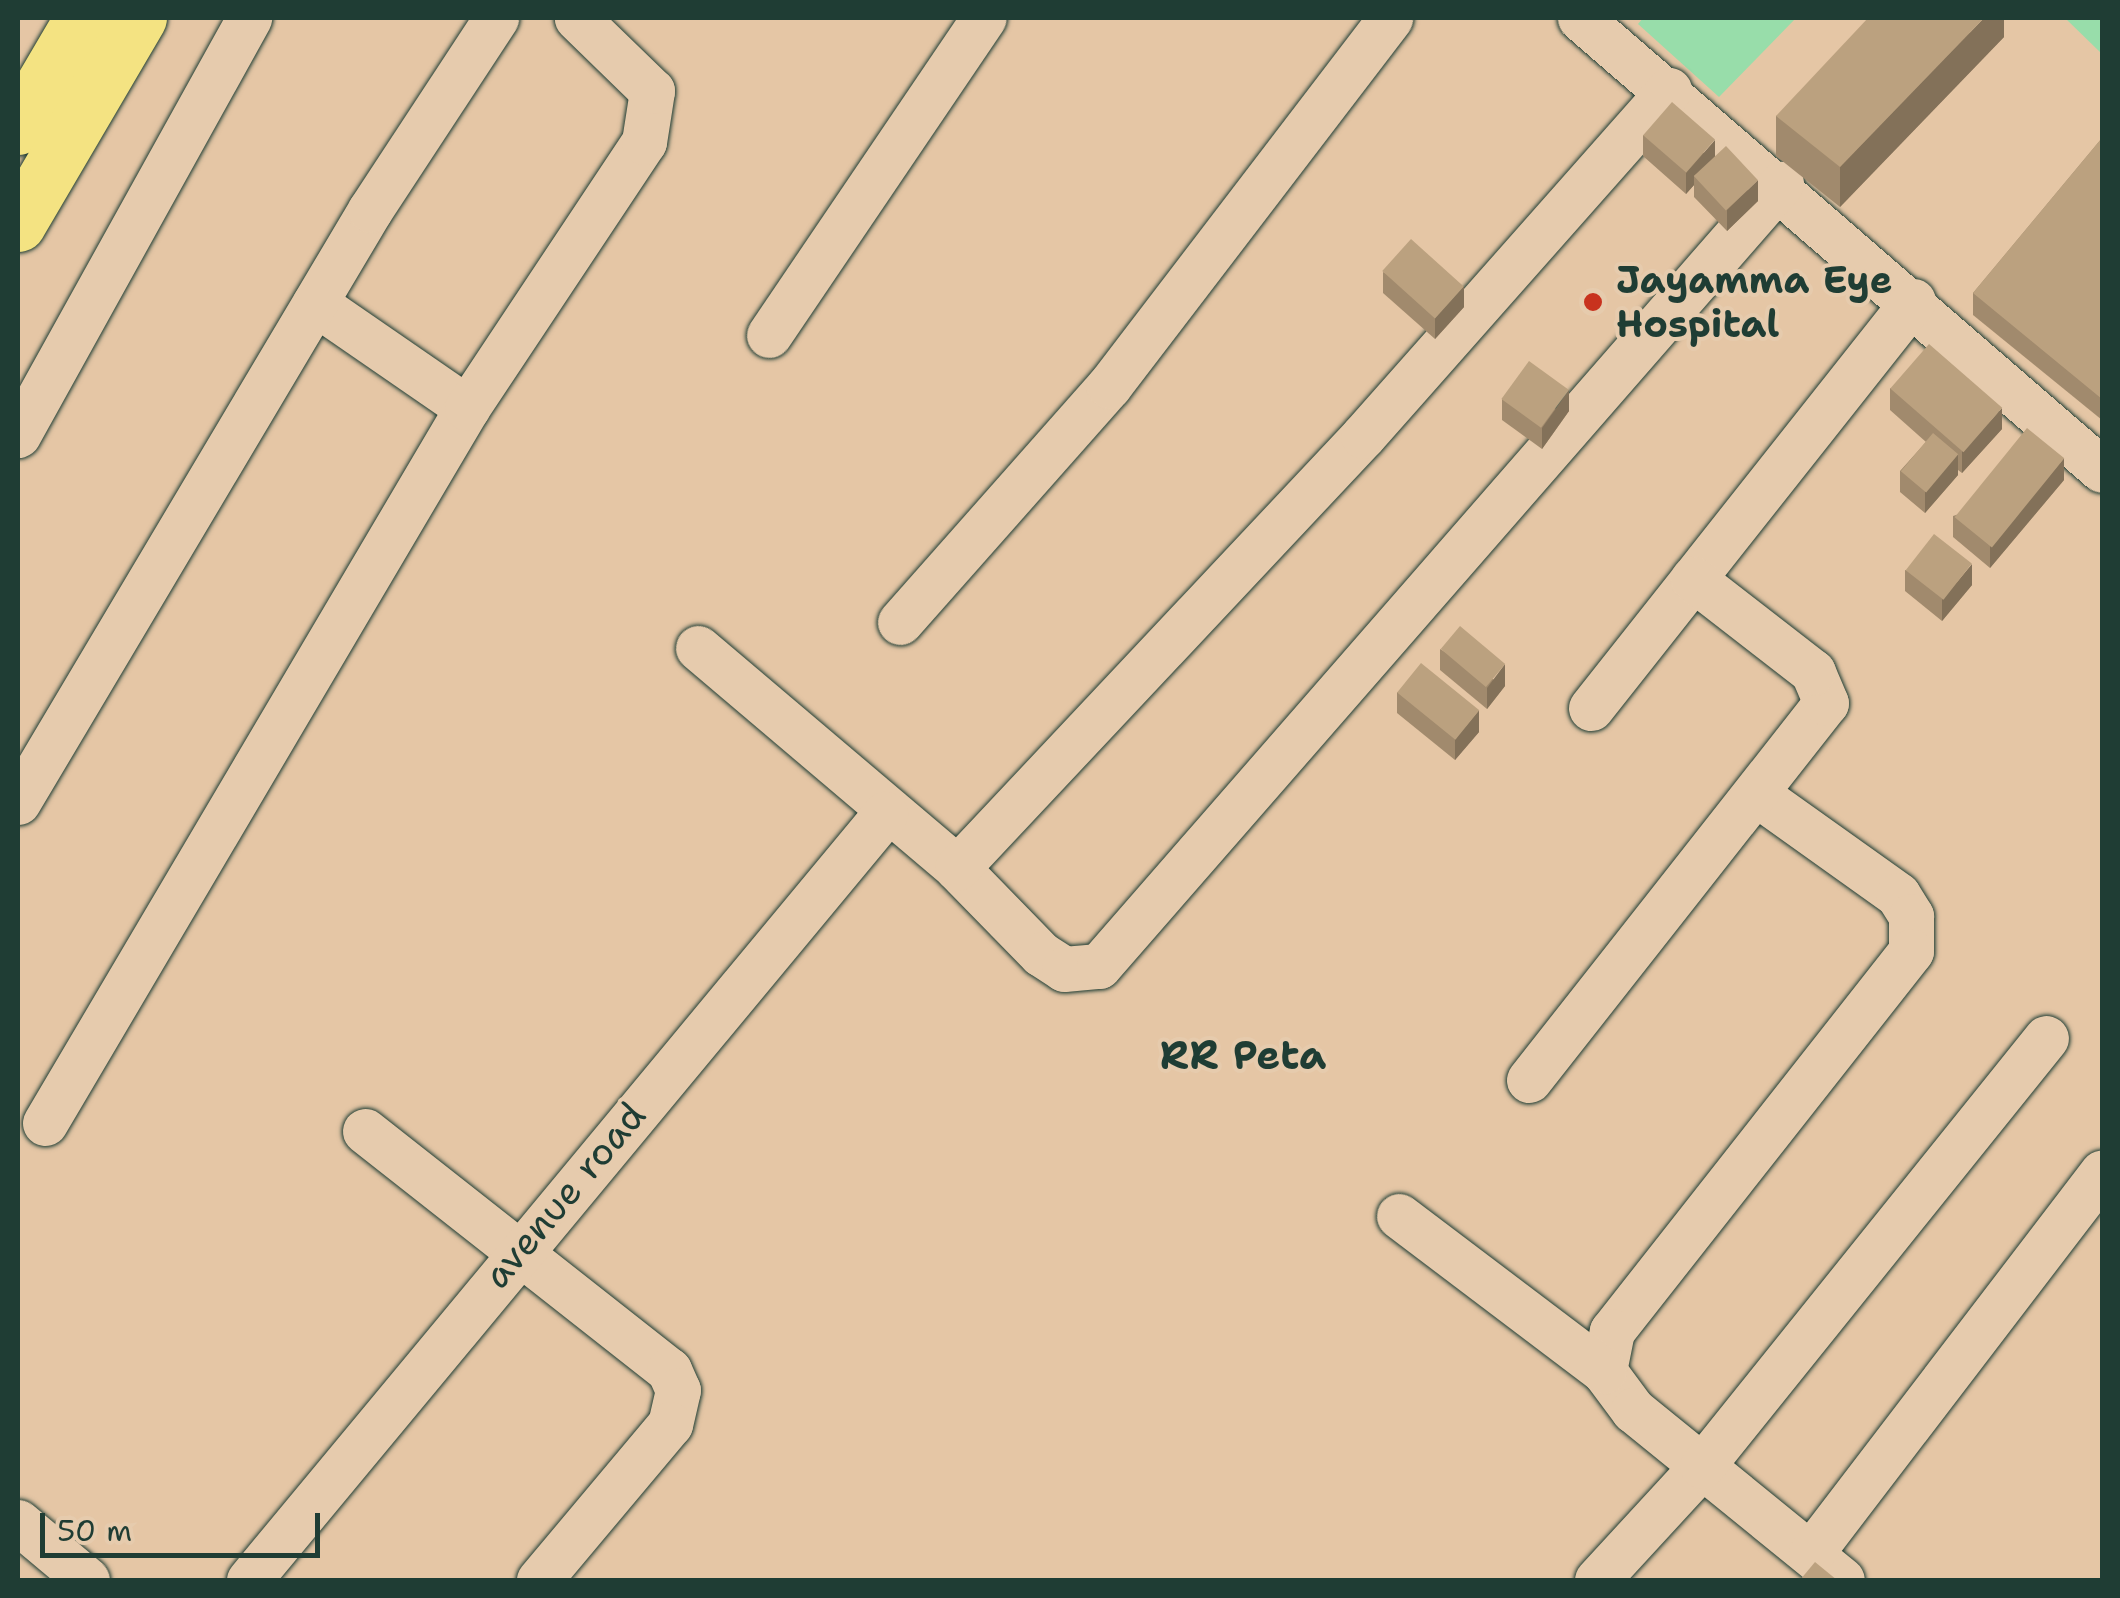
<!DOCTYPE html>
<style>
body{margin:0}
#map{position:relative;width:2120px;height:1598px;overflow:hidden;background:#e5c6a5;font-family:"Shantell Sans",sans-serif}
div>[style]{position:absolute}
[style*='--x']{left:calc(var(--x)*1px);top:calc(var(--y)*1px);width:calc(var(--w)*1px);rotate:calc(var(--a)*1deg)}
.green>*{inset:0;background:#98ddaa}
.roads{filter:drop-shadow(0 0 2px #1f3d34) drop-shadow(0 0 2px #1f3d34)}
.minor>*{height:45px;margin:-22.5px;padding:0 22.5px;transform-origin:22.5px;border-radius:22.5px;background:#e6cbad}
.major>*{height:55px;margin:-27.5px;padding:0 27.5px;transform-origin:27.5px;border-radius:27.5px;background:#f4e382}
.wall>*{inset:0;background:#a18a6d}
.shaded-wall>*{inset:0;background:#837159}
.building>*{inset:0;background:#bba17f;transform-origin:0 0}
.dots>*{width:28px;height:28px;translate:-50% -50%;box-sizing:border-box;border:5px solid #e6cbad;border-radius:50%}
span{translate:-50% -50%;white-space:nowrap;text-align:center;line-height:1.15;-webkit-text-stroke:8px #e6cbad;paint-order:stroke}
.poi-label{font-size:38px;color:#1f3d34;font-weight:700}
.left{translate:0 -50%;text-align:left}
.street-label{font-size:38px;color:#1f3d34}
.neighbourhood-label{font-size:40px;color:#1f3d34;font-weight:700}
.frame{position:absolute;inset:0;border:20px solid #1f3d34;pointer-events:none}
.scale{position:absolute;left:40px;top:1513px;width:280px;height:45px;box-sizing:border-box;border:5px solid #1f3d34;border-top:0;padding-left:12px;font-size:30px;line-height:35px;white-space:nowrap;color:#1f3d34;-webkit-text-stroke:8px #e6cbad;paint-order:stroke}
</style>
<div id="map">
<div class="green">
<div style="clip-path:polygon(1643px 18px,1796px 18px,1719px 97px,1638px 24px)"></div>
<div style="clip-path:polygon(2065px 18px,2102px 18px,2102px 54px)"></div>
</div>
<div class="roads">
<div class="minor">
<div style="--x:1580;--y:18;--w:690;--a:40.89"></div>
<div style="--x:315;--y:303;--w:185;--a:34.6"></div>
<div style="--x:769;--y:335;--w:383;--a:-55.9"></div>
<div style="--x:18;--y:435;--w:477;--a:-61"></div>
<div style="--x:900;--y:622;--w:315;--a:-48.5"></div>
<div style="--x:1109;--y:386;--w:463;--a:-52.6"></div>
<div style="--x:698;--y:648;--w:340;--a:40.3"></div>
<div style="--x:957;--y:868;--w:120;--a:45.7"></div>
<div style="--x:1041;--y:954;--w:27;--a:33"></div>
<div style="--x:1064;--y:969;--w:35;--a:-5"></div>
<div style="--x:1099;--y:966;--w:1038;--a:-48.91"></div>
<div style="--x:1591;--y:708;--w:519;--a:-51.65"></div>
<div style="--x:1758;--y:795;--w:172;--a:35.5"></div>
<div style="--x:1898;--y:895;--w:25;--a:58"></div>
<div style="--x:1911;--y:916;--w:35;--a:90"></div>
<div style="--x:1911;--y:951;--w:484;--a:128.2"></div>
<div style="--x:1612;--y:1331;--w:41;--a:101.3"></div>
<div style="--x:1604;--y:1371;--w:49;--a:53.4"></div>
<div style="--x:1633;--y:1410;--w:269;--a:39.1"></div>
<div style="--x:18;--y:802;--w:689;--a:-59.26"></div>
<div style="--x:370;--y:210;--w:230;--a:-56.7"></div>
<div style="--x:957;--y:868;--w:593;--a:-46.78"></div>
<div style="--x:1363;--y:436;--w:462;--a:-48.5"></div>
<div style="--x:1529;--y:1080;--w:480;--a:-51.8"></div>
<div style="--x:1826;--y:703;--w:34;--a:-113"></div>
<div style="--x:1813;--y:672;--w:152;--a:-142.2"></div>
<div style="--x:45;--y:1123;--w:830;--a:-59.45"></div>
<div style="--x:467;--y:408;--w:320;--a:-56.4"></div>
<div style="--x:644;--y:142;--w:52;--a:-81.1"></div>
<div style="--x:652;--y:91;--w:105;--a:-135.8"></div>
<div style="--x:365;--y:1131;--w:387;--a:38.2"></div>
<div style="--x:669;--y:1370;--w:22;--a:66"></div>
<div style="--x:678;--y:1390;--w:35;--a:103"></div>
<div style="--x:670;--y:1424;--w:204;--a:130"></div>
<div style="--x:1399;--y:1216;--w:257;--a:37.1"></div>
<div style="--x:18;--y:1522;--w:90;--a:40"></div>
<div style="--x:1811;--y:1553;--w:479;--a:-52.6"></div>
<div style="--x:249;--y:1580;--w:996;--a:-50.3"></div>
<div style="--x:1597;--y:1580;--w:155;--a:-47.4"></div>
<div style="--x:1702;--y:1466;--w:549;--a:-51.21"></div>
</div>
<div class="major">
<div style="--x:18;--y:127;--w:126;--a:-59.6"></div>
<div style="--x:18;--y:224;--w:239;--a:-59.6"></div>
</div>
</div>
<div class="wall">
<div style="clip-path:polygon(2004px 18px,2004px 37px,1840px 207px,1776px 156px,1776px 116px)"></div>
<div style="clip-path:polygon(1643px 135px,1715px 156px,1758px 201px,1727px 231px,1694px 197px,1694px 185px,1686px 194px,1643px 156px)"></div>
<div style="clip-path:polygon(2102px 138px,2102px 420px,1973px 315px,1973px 293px)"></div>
<div style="clip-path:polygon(1383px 272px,1464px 307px,1435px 339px,1383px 293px)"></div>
<div style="clip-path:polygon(1890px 388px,2002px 429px,1962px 473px,1958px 470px,1958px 475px,1925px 513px,1900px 492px,1900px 471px,1926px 442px,1890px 410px)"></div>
<div style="clip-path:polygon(1502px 399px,1569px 411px,1542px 449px,1502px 420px)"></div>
<div style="clip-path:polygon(2064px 480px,1990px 568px,1953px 537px,1953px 516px)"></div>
<div style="clip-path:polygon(1905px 570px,1972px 585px,1942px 621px,1905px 591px)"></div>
<div style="clip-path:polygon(1440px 649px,1505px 686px,1487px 709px,1440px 670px)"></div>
<div style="clip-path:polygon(1397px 692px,1479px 732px,1455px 760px,1397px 713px)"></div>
</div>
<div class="shaded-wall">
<div style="clip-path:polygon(1984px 18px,2004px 18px,2004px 37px,1840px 207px,1840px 167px)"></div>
<div style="clip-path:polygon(1715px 140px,1715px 161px,1694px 176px,1694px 185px,1686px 194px,1686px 173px)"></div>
<div style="clip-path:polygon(1758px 180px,1758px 201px,1727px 231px,1727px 210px)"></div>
<div style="clip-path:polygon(1464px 286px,1464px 307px,1435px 339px,1435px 318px)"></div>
<div style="clip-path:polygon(1569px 390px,1569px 411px,1542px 449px,1542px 428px)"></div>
<div style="clip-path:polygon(2002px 408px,2002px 429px,1962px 473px,1962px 452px)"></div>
<div style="clip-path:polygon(1958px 454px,1958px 475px,1925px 513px,1925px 492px)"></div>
<div style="clip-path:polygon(2064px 458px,2064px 480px,1990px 568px,1990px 547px)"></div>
<div style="clip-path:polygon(1972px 564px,1972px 585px,1942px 621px,1942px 600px)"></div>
<div style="clip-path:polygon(1505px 664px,1505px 686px,1487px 709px,1487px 688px)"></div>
<div style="clip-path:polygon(1479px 710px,1479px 732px,1455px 760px,1455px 739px)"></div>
</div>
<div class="building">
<div style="clip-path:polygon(1868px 18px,1984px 18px,1840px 167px,1776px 116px)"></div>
<div style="left:1672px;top:102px;width:57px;height:44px;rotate:41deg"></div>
<div style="clip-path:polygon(2102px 138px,2102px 399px,1973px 293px)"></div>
<div style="left:1726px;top:146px;width:47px;height:44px;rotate:47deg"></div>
<div style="left:1411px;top:239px;width:71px;height:43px;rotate:42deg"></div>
<div style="left:1929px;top:344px;width:97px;height:59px;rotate:41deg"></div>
<div style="left:1529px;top:361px;width:49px;height:47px;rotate:36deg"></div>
<div style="left:2027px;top:428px;width:48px;height:115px;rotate:39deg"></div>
<div style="left:1933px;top:433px;width:33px;height:50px;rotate:40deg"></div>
<div style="left:1934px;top:534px;width:48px;height:46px;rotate:38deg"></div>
<div style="left:1460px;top:626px;width:59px;height:30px;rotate:40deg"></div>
<div style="left:1421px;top:663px;width:75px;height:38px;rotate:39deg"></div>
<div style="clip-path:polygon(1815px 1562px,1837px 1580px,1800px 1580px)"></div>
</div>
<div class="dots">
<div style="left:1593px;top:302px;background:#c8321e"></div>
</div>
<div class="poi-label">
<span class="left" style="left:1616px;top:302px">Jayamma Eye<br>Hospital</span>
</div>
<div class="street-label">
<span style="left:564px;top:1195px;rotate:-50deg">avenue road</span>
</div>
<div class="neighbourhood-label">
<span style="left:1243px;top:1055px">RR Peta</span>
</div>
<div class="frame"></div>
<div class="scale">50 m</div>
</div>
